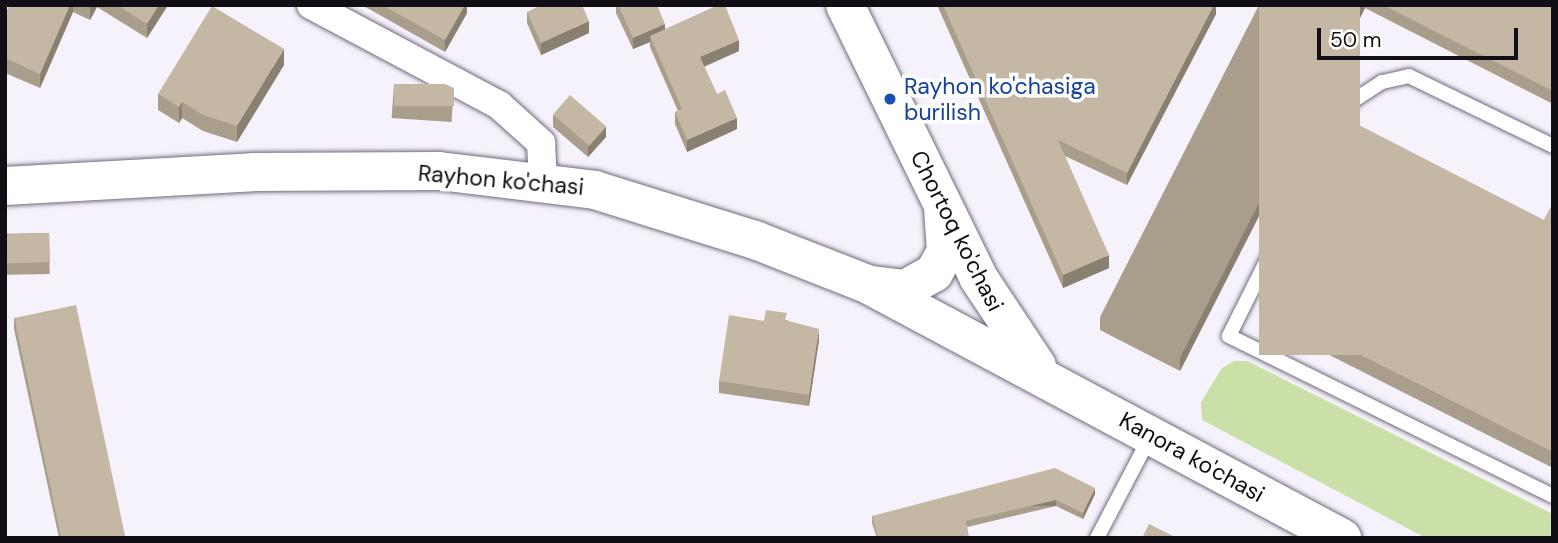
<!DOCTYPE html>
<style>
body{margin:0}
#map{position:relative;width:1558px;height:543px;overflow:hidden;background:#f6f2fb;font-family:"DM Sans",sans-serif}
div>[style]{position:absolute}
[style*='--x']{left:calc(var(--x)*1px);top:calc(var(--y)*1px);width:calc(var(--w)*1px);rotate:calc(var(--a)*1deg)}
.green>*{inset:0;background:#cae0a8}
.roads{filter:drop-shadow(0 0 2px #716a7d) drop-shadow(0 0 2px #716a7d)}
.lane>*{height:14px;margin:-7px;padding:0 7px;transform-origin:7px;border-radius:7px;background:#fff}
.street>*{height:28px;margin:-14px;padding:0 14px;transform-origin:14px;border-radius:14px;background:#fff}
.secondary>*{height:38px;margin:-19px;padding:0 19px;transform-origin:19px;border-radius:19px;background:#fff}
.wall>*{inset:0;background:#a99d8c;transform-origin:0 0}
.shaded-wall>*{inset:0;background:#898072;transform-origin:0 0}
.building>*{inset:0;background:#c4b7a3;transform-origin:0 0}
.dots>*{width:19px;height:19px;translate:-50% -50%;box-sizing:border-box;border:4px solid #fff;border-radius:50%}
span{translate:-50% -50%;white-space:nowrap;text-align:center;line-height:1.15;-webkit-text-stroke:7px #fff;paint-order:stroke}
.transit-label{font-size:23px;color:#164399}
.left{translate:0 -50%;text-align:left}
.street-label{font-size:23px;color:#110e15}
.frame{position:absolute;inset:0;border:7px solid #110e15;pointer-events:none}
.scale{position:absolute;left:1317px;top:28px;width:201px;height:32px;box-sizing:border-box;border:4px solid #110e15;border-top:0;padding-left:9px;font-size:21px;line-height:24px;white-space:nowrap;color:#110e15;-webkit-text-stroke:5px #fff;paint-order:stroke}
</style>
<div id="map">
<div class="green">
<div style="clip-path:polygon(1234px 361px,1247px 361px,1553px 514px,1553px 538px,1426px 538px,1202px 420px,1201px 402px,1222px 368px)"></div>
</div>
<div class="roads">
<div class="lane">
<div style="--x:1553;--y:146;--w:160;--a:-154.1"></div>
<div style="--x:1409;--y:76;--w:28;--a:167"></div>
<div style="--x:1382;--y:82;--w:35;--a:147"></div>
<div style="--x:1353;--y:101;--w:38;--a:125"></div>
<div style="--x:1331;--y:132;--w:228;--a:116.6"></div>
<div style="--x:1229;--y:336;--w:361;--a:26.3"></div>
<div style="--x:1097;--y:538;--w:114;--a:-62.3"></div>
</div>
<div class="street">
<div style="--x:311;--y:5;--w:213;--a:28"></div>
<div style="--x:499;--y:105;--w:57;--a:42.1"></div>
<div style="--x:541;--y:143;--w:37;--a:87"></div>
</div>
<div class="secondary">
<div style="--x:845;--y:5;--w:303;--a:63.9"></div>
<div style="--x:978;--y:277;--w:107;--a:56.5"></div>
<div style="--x:5;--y:186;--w:248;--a:-3.2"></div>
<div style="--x:253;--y:172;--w:186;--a:-0.3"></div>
<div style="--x:439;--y:171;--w:157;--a:6.9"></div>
<div style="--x:595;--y:190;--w:168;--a:17.4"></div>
<div style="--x:755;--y:240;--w:120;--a:21.4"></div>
<div style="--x:867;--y:284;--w:539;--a:28.14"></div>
<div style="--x:872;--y:285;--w:33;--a:7"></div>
<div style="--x:905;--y:289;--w:33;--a:-29"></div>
<div style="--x:934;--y:273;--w:25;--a:-61"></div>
<div style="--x:946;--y:251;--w:39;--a:-94"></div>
</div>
</div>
<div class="wall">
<div style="clip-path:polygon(10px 5px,168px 5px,147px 38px,97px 7px,90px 20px,73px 12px,40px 88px,5px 73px,5px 15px)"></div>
<div style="clip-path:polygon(362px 5px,467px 5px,467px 13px,445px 52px)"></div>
<div style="clip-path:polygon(616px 5px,657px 5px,665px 29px,739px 51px,704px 67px,717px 94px,737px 129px,687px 152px,675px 124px,675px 112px,678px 111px,650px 47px,650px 42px,633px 49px,616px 13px)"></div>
<div style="clip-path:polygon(937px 5px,1216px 5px,1216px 14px,1127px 185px,1065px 156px,1109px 268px,1063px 288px)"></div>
<div style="clip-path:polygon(1259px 5px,1553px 5px,1553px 104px,1365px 8px,1180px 371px,1100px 330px,1100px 317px)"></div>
<div style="clip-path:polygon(527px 12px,589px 33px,541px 55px,527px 23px)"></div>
<div style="clip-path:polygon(284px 65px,237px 142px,203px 131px,182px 118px,179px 123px,158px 110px,158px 94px)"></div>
<div style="left:394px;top:84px;width:60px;height:34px;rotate:4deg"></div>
<div style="clip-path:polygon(553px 115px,606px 137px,588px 157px,553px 127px)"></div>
<div style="clip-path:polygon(1553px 203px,1553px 468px,1262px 321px,1262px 305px,1544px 220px)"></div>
<div style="left:49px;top:233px;width:41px;height:44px;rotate:89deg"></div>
<div style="clip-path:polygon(14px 317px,126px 538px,59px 538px,14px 329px)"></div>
<div style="clip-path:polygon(787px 320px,819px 340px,809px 406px,719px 393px,719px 381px,764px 321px)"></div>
<div style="clip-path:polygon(1095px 494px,1083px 519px,1056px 506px,967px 527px,969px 538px,877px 538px,872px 523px,872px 516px)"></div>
</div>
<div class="shaded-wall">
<div style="clip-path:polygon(70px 5px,73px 5px,73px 12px,40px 88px,40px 74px)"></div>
<div style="clip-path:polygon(90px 5px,97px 5px,97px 7px,90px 20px)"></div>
<div style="clip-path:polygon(159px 5px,168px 5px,147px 38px,147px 24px)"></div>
<div style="clip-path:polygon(465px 5px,467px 5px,467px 13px,445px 52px,445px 40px)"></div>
<div style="clip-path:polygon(1214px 5px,1216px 5px,1216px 14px,1127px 185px,1127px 173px)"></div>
<div style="clip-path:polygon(1360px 5px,1365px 5px,1365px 8px,1180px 371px,1180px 358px)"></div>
<div style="clip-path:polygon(589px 21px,589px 33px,541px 55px,541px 43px)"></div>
<div style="clip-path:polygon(665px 24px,665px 35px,650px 36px,650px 42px,633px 49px,633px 38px)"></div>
<div style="clip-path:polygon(739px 40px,739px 51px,700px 68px,700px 57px)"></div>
<div style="clip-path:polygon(284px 49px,284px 65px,237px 142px,237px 126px)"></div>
<div style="clip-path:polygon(182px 102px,182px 118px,179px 123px,179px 107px)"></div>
<div style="clip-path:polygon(737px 118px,737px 129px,687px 152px,687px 140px)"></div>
<div style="clip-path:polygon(606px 126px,606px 137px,588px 157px,588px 146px)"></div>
<div style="clip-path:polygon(1109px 255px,1109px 268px,1063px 288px,1063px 275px)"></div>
<div style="clip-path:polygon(819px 329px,819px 340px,809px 406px,809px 395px)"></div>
<div style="clip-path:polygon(1095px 488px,1095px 494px,1083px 519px,1083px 513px)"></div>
<div style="left:1056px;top:500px;width:6px;height:92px;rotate:90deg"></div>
</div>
<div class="building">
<div style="clip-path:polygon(10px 5px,70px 5px,40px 74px,5px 58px,5px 15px)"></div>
<div style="clip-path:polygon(117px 5px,159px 5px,147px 24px)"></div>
<div style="clip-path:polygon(382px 5px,465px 5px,445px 40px)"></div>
<div style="clip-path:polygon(541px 5px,582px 5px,589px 21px,541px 43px,527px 12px)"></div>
<div style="clip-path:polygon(618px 5px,657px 5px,665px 24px,633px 38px)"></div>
<div style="clip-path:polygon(718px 5px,725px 5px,739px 40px,700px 57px,717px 94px,725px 90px,737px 118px,687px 140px,675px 112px,682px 109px,650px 36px)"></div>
<div style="clip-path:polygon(943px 5px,1214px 5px,1127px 173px,1058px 140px,1109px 255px,1063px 275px)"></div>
<div style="left:1259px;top:5px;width:101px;height:350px"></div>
<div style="clip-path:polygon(1383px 5px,1553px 5px,1553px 91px)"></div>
<div style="clip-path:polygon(212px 6px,284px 49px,237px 126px,203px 115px,182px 102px,179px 107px,158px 94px)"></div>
<div style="clip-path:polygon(394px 84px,445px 84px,454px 88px,454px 106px,394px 106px)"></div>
<div style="left:570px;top:95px;width:48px;height:26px;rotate:41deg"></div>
<div style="clip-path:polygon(1355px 123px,1544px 220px,1553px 203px,1553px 452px,1262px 305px)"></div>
<div style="left:49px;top:233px;width:29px;height:44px;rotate:88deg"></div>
<div style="left:76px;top:305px;width:238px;height:63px;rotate:78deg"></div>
<div style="clip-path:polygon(766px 310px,787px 313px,785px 320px,819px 329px,809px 395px,719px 381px,729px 315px,764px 321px)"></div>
<div style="clip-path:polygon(1055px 468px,1095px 488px,1083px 513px,1056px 500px,966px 521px,969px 538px,878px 538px,872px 516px)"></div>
<div style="clip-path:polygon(1149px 524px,1177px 538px,1142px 538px)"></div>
</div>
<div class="dots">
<div style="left:890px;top:99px;background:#1a4fb4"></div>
</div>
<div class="transit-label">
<span class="left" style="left:904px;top:99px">Rayhon ko'chasiga<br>burilish</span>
</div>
<div class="street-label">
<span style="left:501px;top:180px;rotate:5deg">Rayhon ko'chasi</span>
<span style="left:957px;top:231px;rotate:63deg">Chortoq ko'chasi</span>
<span style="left:1192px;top:457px;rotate:29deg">Kanora ko'chasi</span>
</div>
<div class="frame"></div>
<div class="scale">50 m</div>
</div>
